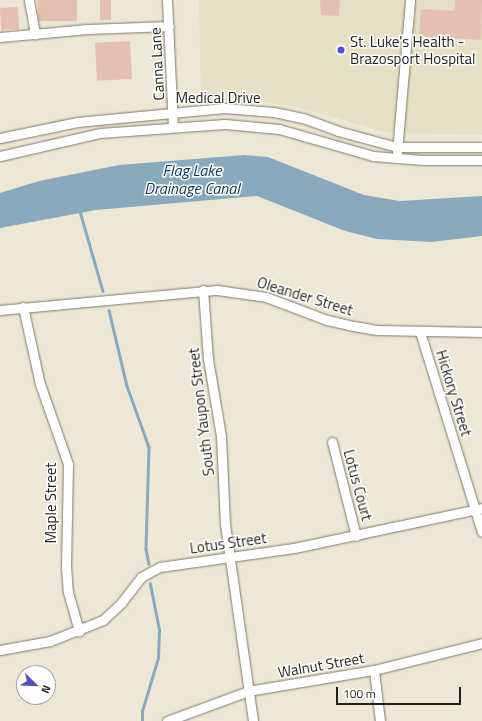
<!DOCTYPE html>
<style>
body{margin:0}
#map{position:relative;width:482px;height:721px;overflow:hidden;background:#ede8d6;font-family:"Titillium Web",sans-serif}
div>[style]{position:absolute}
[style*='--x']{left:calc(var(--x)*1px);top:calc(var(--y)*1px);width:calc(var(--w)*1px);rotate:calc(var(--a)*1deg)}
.built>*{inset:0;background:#e5dfc5}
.water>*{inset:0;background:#89aabc}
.stream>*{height:2.5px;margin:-1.25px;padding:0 1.25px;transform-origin:1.25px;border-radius:1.25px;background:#89aabc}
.building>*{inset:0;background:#e3c0b2;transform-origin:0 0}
.roads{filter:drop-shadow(0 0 1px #7d7968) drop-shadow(0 0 1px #7d7968)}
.minor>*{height:9px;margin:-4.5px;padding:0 4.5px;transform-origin:4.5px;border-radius:4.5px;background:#fff}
.dots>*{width:11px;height:11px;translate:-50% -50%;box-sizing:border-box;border:2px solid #fff;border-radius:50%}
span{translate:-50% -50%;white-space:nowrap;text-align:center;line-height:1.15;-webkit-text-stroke:3px #fff;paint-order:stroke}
.poi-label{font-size:15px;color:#201f18}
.left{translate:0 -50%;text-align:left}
.street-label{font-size:15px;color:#201f18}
.water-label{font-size:16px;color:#08384c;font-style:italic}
.north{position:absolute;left:16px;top:665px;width:40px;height:40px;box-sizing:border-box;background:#fff;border:1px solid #a6a5a3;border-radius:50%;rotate:113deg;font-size:11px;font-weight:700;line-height:16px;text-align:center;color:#201f18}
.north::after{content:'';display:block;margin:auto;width:14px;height:18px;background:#4e51c7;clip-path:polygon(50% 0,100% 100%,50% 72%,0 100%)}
.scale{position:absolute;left:336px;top:687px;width:125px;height:18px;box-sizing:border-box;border:2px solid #201f18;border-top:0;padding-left:5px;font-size:12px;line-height:14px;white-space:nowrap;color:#201f18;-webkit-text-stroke:3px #fff;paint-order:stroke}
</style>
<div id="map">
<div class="built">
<div style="clip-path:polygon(199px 0,482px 0,482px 135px,389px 133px,297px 107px,263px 102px,201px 100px)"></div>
</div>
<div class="water">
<div style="clip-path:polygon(244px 155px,268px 157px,364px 195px,400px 201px,482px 196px,482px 236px,431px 242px,377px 239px,345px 231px,257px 196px,96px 210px,0 228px,0 193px,39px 181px,119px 165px)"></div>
</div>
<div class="stream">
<div style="--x:80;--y:211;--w:83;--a:74"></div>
<div style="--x:109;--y:310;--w:78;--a:76.7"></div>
<div style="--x:127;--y:386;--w:65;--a:70.2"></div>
<div style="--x:149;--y:447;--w:102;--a:91.7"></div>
<div style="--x:146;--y:549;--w:15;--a:79"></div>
<div style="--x:142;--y:721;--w:10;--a:-90"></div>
<div style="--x:142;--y:711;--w:55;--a:-73.2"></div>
<div style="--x:158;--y:658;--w:28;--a:-88"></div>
<div style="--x:159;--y:630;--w:47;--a:-101.1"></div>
</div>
<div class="building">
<div style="left:38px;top:0;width:39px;height:21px"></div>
<div style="left:100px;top:0;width:11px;height:20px"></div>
<div style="clip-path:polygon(320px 0,340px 0,339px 16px,321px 15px)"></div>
<div style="clip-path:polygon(455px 0,482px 0,481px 40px,419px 36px,421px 9px,454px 11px)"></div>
<div style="left:18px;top:7px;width:22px;height:18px;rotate:87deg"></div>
<div style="left:130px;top:41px;width:38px;height:35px;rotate:87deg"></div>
</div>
<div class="roads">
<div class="minor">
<div style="--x:29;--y:0;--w:35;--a:80"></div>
<div style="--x:167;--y:0;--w:127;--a:87.3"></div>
<div style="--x:0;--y:37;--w:88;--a:-5.2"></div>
<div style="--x:88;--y:29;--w:81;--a:-2.1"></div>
<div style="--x:0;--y:138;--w:79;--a:-11.7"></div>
<div style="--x:77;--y:122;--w:148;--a:-5.4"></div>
<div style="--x:224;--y:108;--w:50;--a:4.6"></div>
<div style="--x:274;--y:112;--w:30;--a:12"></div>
<div style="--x:303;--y:118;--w:37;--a:20"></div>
<div style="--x:338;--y:131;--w:61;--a:15.2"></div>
<div style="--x:397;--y:147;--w:85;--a:0"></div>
<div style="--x:397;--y:152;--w:153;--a:-85.1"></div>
<div style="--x:0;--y:156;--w:103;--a:-13"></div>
<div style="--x:100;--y:133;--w:125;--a:-4.1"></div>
<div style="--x:225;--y:124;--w:54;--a:5.3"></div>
<div style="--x:279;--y:129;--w:98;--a:16"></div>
<div style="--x:373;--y:156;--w:50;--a:4.6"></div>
<div style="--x:423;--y:160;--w:59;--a:0"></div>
<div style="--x:203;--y:290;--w:69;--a:85.9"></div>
<div style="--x:208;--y:359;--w:78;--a:80.4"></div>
<div style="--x:221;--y:436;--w:88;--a:87.4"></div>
<div style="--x:225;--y:524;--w:199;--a:81.9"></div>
<div style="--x:23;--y:307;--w:79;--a:77.6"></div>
<div style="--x:40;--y:384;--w:85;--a:70.7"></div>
<div style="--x:68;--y:464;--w:102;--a:91.1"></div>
<div style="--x:66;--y:566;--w:26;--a:86"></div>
<div style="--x:68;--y:592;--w:41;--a:74.2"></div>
<div style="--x:0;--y:310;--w:218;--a:-5.3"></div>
<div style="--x:217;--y:290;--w:49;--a:8.1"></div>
<div style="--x:266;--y:297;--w:65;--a:20.7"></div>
<div style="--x:327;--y:320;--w:22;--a:13"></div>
<div style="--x:348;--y:325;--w:29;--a:10"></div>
<div style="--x:377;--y:330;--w:105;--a:1.1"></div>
<div style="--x:420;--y:332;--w:209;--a:72.8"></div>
<div style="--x:332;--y:442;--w:97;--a:75.7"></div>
<div style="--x:0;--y:650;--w:51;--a:-10.2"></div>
<div style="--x:50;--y:641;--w:57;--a:-21.6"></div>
<div style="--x:103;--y:620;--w:25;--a:-43"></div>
<div style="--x:121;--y:603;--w:33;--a:-52"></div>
<div style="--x:141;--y:577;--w:21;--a:-28"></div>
<div style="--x:160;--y:567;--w:135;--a:-8.1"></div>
<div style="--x:294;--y:548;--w:192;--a:-12"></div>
<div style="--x:374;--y:670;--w:51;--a:83.3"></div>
<div style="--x:167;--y:721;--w:86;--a:-20.3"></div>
<div style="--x:248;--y:691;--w:128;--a:-9.5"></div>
<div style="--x:374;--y:670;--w:111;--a:-14"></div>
</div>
</div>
<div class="dots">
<div style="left:341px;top:50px;background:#4e51c7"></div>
</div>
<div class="poi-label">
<span class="left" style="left:350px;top:50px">St. Luke's Health -<br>Brazosport Hospital</span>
</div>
<div class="street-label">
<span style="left:157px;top:64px;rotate:-93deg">Canna Lane</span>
<span style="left:218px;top:98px">Medical Drive</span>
<span style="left:305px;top:296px;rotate:17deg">Oleander Street</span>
<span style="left:454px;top:393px;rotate:73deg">Hickory Street</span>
<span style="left:201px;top:412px;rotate:-97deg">South Yaupon Street</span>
<span style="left:358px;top:485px;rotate:75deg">Lotus Court</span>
<span style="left:51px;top:503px;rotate:-90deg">Maple Street</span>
<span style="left:228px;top:543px;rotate:-8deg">Lotus Street</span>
<span style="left:321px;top:665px;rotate:-10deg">Walnut Street</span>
</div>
<div class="water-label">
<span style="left:192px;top:179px">Flag Lake<br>Drainage Canal</span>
</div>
<div class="north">N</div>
<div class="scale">100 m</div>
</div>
